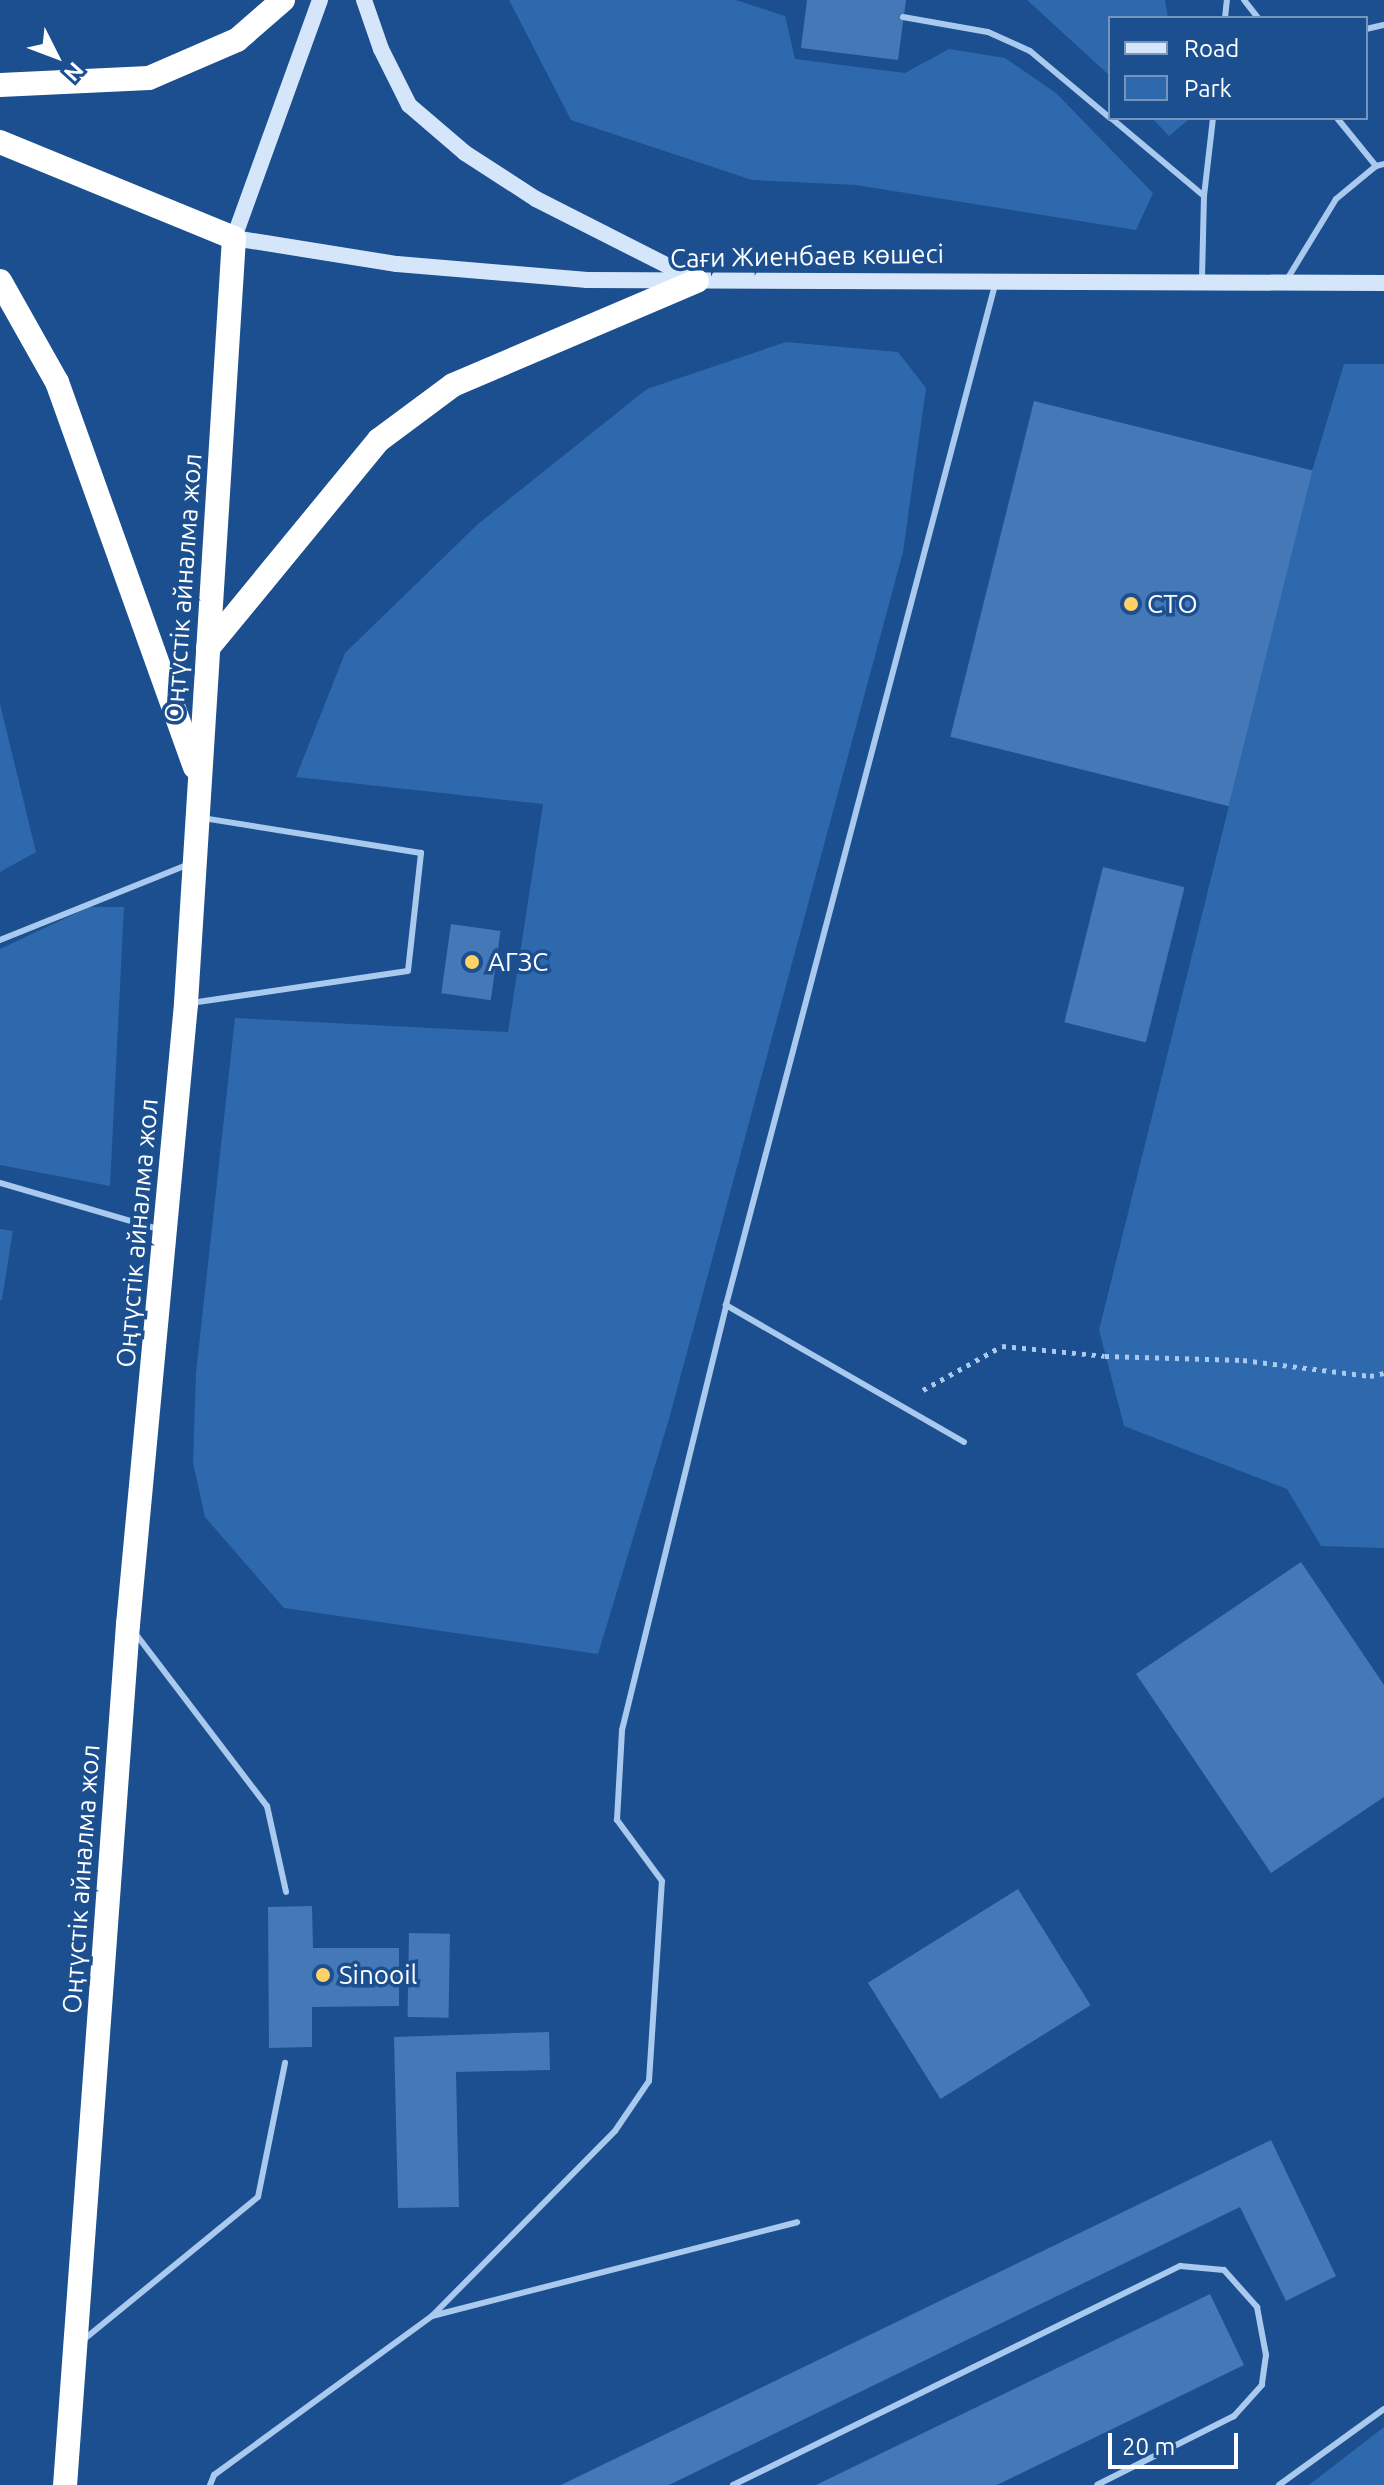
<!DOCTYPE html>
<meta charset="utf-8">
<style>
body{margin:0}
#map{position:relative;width:1384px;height:2485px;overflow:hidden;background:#1b4f8f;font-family:Ubuntu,sans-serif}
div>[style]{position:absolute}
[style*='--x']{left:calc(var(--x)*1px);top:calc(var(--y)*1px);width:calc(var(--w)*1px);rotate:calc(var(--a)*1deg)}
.green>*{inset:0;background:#2e69ad;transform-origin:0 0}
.building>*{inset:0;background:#4478b7;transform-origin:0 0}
.path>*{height:5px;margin-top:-2.5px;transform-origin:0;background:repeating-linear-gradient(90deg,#a9c9ee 0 4px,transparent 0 10px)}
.lane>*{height:6px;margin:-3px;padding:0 3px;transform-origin:3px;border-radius:3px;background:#a9c9ee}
.secondary>*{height:16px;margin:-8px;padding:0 8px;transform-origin:8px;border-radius:8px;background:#d6e6fa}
.highway>*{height:24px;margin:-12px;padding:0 12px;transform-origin:12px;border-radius:12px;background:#fff}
.dots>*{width:22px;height:22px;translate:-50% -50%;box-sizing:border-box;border:4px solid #1b4f8f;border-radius:50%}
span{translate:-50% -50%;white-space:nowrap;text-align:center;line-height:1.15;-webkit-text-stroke:7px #1b4f8f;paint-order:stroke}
.street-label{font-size:26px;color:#fff}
.poi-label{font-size:26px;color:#fff}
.left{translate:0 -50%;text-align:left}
.legend{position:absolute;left:1108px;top:16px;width:260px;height:104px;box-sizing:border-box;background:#1b4f8f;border:2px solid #7695bc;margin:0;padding:10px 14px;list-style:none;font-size:24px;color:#fff}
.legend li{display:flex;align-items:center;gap:16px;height:40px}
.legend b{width:40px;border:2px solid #7695bc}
.north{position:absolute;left:16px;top:16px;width:80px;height:80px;-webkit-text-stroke:6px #1b4f8f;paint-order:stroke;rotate:132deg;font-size:22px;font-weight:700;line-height:32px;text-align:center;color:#fff}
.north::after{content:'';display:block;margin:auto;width:28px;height:36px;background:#fff;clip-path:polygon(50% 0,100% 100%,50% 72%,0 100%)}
.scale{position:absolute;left:1108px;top:2433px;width:130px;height:36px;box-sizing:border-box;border:4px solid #fff;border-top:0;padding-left:10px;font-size:24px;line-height:28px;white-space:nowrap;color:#fff;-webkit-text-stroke:6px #1b4f8f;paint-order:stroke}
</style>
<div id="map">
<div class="green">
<div style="clip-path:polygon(509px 0,736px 0,785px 16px,795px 59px,905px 73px,949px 49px,1005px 58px,1056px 93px,1153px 193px,1136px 230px,856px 185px,752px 180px,571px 120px)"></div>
<div style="clip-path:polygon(1027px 0,1165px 0,1168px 18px,1110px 18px,1110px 76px)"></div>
<div style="clip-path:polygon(1152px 118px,1188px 118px,1188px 120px,1169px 136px)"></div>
<div style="clip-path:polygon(786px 342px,898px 352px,926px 388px,903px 552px,669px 1419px,598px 1654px,284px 1608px,205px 1517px,193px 1463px,196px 1373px,235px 1018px,508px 1032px,543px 804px,296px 777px,345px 653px,478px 524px,647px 389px)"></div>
<div style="clip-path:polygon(1344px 364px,1384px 364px,1384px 1548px,1321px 1546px,1287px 1489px,1124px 1426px,1099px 1330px,1312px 471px)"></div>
<div style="clip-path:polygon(0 704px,36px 852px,0 872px)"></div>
<div style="clip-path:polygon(89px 907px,124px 907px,110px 1186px,0 1165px,0 949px)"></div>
<div style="left:0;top:1229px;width:13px;height:70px;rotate:9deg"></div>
<div style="clip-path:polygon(1384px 2427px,1384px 2485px,1309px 2485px)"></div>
</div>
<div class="building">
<div style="clip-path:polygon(807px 0,906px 0,898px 60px,801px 48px)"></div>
<div style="left:1034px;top:401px;width:287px;height:346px;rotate:14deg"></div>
<div style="left:1103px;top:867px;width:84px;height:160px;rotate:14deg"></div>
<div style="left:451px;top:924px;width:50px;height:70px;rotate:8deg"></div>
<div style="clip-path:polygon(1301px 1562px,1384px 1685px,1384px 1797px,1271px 1873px,1136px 1674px)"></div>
<div style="left:1018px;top:1889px;width:137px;height:177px;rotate:58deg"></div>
<div style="clip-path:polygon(312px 1906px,313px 1948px,399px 1948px,399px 2006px,312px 2007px,312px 2047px,269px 2048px,268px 1907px)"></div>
<div style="left:409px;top:1933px;width:41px;height:84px;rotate:1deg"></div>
<div style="clip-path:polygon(549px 2032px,550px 2070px,456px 2072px,459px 2207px,398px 2208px,394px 2037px)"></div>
<div style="clip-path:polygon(1271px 2140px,1336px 2276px,1286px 2301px,1240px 2207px,669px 2485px,561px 2485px)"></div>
<div style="clip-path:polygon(1210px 2294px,1244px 2365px,997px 2485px,816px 2485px)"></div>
</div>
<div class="path">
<div style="--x:923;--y:1390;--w:90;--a:-29.1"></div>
<div style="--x:1002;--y:1346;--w:103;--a:5.5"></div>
<div style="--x:1105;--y:1356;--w:138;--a:1.7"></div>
<div style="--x:1243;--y:1360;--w:128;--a:7.2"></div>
<div style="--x:1370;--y:1376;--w:14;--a:-12"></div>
</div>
<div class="lane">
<div style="--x:1244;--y:0;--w:23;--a:52"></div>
<div style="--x:903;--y:17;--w:86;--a:10"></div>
<div style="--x:988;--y:32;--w:46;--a:24.3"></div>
<div style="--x:1030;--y:51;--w:104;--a:39.9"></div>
<div style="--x:1225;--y:18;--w:18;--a:-84"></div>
<div style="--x:1366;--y:29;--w:18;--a:-13"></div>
<div style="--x:1111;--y:118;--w:121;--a:40"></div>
<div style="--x:1204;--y:196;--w:84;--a:91.4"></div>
<div style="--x:1337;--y:118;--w:62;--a:50.9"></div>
<div style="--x:1376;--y:166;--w:8;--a:-14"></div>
<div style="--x:1204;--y:196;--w:79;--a:-83.4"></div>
<div style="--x:1286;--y:281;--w:96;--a:-58.6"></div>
<div style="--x:1336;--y:199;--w:52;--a:-39.5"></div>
<div style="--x:0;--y:940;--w:204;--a:-21.9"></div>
<div style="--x:191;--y:1003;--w:219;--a:-8.4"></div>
<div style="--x:408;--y:971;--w:119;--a:-83.7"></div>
<div style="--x:421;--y:853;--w:222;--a:-170.9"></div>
<div style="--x:0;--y:1183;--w:165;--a:16.2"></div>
<div style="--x:964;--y:1442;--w:275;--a:-150.1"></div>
<div style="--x:726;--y:1305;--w:1055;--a:-75.23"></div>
<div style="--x:135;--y:1633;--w:218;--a:52.7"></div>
<div style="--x:267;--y:1806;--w:88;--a:77.5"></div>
<div style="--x:432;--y:2316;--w:260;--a:-45.3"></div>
<div style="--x:615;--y:2131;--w:60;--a:-55.8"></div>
<div style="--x:649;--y:2081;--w:200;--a:-86.3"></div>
<div style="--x:662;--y:1881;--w:76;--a:-126.4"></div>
<div style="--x:617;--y:1820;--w:90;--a:-86.8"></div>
<div style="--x:622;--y:1730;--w:438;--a:-76.2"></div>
<div style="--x:82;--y:2341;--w:227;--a:-39.3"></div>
<div style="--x:258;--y:2197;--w:137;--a:-78.6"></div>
<div style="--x:210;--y:2485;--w:11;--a:-68"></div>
<div style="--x:214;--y:2475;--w:270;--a:-36.1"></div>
<div style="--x:432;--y:2316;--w:377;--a:-14.4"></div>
<div style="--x:733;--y:2485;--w:498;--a:-26.1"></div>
<div style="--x:1180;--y:2266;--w:44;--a:5.2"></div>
<div style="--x:1224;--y:2270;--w:50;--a:48.3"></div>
<div style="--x:1257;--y:2307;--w:49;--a:79.4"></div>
<div style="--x:1266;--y:2355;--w:30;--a:98"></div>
<div style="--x:1262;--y:2385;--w:42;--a:132.1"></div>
<div style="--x:1234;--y:2416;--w:153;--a:153.3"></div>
<div style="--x:1279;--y:2485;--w:130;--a:-35.9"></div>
</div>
<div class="secondary">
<div style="--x:320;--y:0;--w:253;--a:109.9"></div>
<div style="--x:234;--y:238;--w:165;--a:9.1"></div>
<div style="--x:397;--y:264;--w:191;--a:4.8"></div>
<div style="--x:587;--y:280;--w:797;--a:0.22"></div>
<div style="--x:364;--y:0;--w:52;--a:70.9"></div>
<div style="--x:381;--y:49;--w:63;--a:63.4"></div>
<div style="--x:409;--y:105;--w:74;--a:40.6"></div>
<div style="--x:465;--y:153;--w:85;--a:32.9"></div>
<div style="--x:536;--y:199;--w:179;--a:26.9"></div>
</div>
<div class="highway">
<div style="--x:0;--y:85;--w:149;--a:-2.7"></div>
<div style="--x:149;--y:78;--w:96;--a:-23.4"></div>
<div style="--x:237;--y:40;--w:61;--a:-41"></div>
<div style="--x:0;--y:142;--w:253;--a:22.3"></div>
<div style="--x:234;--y:238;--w:768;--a:93.59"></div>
<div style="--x:186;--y:1004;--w:623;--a:95.34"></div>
<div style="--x:128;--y:1624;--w:863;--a:94.18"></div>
<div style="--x:0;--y:281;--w:116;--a:60.6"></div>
<div style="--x:57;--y:382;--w:409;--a:70.3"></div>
<div style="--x:208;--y:648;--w:269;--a:-50.6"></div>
<div style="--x:379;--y:440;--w:92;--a:-36.6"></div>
<div style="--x:453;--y:385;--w:265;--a:-23.1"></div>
</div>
<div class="dots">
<div style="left:1131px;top:604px;background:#ffd166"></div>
<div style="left:472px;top:962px;background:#ffd166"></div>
<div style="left:323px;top:1975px;background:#ffd166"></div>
</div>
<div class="street-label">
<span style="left:807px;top:256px;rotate:-1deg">Сағи Жиенбаев көшесі</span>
<span style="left:183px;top:588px;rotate:-86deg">Оңтүстік айналма жол</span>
<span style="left:137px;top:1233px;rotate:-85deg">Оңтүстік айналма жол</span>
<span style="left:81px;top:1879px;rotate:-86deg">Оңтүстік айналма жол</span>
</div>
<div class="poi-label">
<span class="left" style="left:1147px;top:604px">СТО</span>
<span class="left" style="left:488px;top:962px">АГЗС</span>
<span class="left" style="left:339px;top:1975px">Sinooil</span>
</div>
<ul class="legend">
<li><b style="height:10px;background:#d6e6fa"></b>Road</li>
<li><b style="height:22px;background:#2e69ad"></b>Park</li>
</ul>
<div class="north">N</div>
<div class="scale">20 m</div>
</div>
